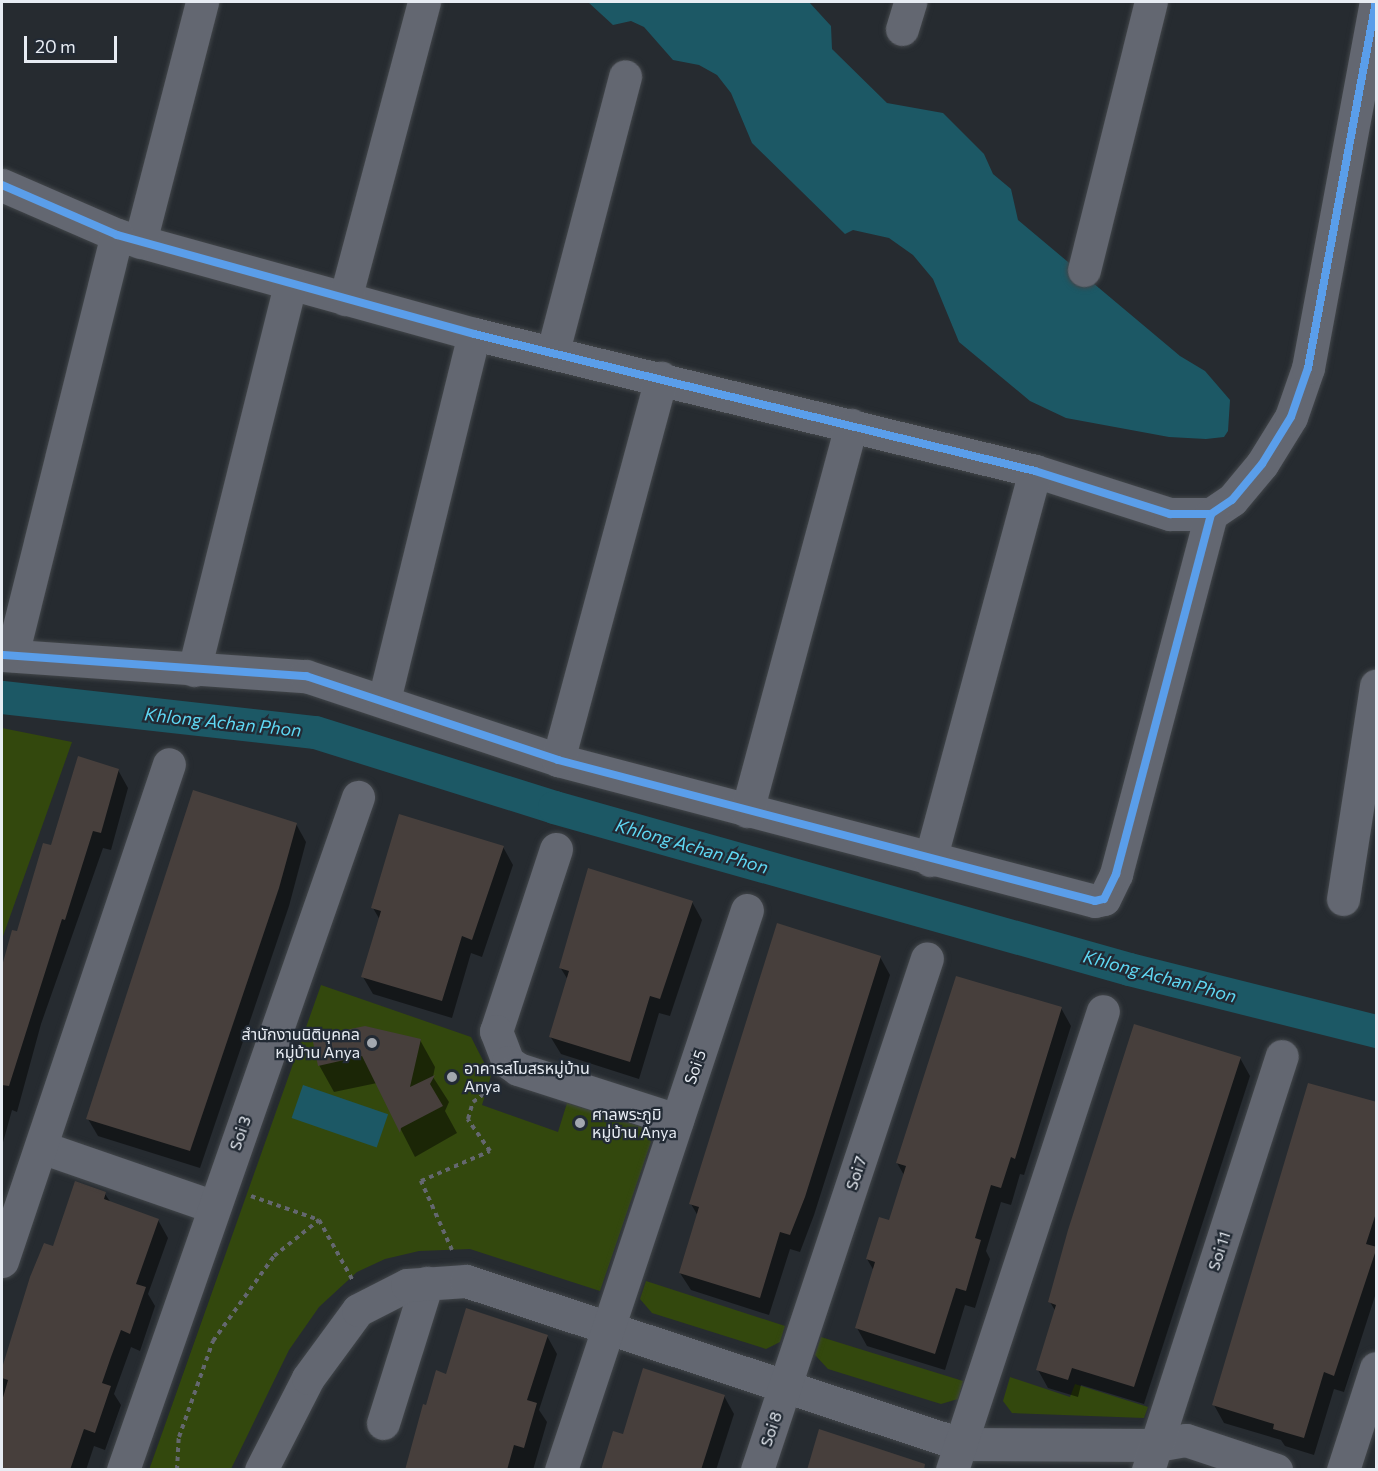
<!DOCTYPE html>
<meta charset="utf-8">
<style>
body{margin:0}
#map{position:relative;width:1378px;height:1471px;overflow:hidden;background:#262b30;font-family:Commissioner,"Noto Sans Thai",sans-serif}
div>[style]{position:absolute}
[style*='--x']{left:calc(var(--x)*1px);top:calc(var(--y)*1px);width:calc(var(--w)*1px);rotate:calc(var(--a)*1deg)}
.green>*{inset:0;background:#33480d}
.water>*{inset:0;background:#1c5865;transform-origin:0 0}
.shadow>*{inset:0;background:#0007}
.canal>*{height:33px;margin:-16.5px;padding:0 16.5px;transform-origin:16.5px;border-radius:16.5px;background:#1c5865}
.building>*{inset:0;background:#473f3c}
.path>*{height:4px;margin-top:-2px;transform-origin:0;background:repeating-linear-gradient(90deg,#64676f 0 4.5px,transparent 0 9px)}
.roads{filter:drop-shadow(0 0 2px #42464a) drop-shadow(0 0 2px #42464a)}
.minor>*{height:33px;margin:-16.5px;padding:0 16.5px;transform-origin:16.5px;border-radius:16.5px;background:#636771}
.cycleway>*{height:8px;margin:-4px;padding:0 4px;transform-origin:4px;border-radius:4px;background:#5a9eea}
.dots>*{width:16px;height:16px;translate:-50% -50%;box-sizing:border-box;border:3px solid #222a34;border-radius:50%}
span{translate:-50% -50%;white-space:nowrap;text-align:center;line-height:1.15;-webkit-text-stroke:4.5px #222a34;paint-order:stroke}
.poi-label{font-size:16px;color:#e7ecf3}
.right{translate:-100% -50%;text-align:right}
.left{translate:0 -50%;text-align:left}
.street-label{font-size:16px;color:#e7ecf3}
.water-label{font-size:18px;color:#5fd8f4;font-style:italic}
.frame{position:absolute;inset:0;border:3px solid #e7ecf3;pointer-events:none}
.scale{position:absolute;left:24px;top:36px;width:93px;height:27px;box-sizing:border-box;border:3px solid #e7ecf3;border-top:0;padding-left:8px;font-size:18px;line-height:21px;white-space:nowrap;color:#e7ecf3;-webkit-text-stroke:4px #222a34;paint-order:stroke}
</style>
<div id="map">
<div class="green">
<div style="clip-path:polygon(2px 728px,72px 742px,2px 939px)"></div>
<div style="clip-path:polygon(321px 985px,471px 1037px,491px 1076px,482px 1105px,558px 1132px,567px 1103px,645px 1128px,651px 1142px,600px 1291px,470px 1249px,419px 1251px,385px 1259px,357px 1272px,319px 1307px,289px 1350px,231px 1469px,149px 1470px)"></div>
<div style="clip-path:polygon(646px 1281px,785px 1326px,780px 1342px,766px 1349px,652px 1313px,640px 1299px)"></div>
<div style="clip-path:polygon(821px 1337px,963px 1381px,958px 1399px,941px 1404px,828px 1369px,815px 1355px)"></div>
<div style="clip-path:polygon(1010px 1377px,1070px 1397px,1075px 1384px,1148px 1407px,1144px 1418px,1012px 1413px,1003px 1401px)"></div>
</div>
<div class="water">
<div style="clip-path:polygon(588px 2px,809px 2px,831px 26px,832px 49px,887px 103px,943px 113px,984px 154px,993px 174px,1011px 189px,1018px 220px,1180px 356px,1205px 371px,1230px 400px,1228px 431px,1224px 437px,1206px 439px,1169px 437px,1066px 418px,1030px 401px,959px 342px,933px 279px,913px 255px,889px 238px,853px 230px,845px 234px,752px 143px,731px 93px,717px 75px,699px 65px,673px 60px,644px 27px,631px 21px,613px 25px)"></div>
<div style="left:303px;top:1085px;width:90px;height:35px;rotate:19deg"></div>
</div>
<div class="shadow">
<div style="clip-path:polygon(118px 770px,128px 788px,111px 850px,103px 848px,41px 1024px,17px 1112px,12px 1110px,2px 1146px,2px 969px,13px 931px,18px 933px,52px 847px)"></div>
<div style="clip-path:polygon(296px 824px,306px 842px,289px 906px,200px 1168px,98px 1136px,88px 1119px)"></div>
<div style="clip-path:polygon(503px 847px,513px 865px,482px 957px,471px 953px,452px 1018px,373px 994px,363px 977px,380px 920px,373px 908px)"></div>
<div style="clip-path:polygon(692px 902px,702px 920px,670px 1016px,659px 1013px,639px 1079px,561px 1054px,550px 1036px,568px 980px,560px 967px)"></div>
<div style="clip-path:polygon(880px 957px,890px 975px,814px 1215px,800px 1252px,790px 1249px,769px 1315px,691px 1290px,680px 1273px,698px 1216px,691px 1204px)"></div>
<div style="clip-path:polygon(1061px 1008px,1071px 1026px,1024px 1175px,1020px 1174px,1011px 1205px,1001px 1202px,986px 1251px,990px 1259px,975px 1308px,965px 1305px,945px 1370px,867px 1346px,857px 1328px,874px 1271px,867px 1259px,890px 1222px,904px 1175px,897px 1163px)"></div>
<div style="clip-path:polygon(420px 1040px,435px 1067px,433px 1077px,449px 1102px,445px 1111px,457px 1133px,415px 1157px,377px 1083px,334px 1092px,319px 1065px)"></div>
<div style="clip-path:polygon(1240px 1058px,1250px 1076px,1144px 1404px,1081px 1385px,1078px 1397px,1048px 1388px,1038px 1370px,1056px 1312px,1050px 1302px)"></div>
<div style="clip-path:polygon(1376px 1103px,1376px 1293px,1344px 1392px,1334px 1389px,1314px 1455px,1285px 1446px,1281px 1440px,1224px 1423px,1214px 1405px)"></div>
<div style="clip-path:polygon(105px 1194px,111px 1203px,158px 1220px,168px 1238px,148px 1294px,155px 1306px,140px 1351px,131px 1347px,114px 1394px,121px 1405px,105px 1450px,94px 1446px,86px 1470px,2px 1470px,2px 1370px,31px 1278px)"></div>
<div style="clip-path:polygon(547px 1336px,557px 1354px,539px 1410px,547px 1422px,533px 1470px,407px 1470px,427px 1406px,447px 1375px)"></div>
<div style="clip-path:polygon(724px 1396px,734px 1414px,716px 1470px,600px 1470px,624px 1436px)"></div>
</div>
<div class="canal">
<div style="--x:2;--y:697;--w:315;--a:6.4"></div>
<div style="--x:315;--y:732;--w:250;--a:17.4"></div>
<div style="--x:554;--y:807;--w:597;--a:15.73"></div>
<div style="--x:1129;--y:969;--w:255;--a:14.1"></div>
</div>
<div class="building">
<div style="clip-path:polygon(78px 756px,119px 769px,101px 833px,93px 831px,65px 920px,62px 919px,9px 1086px,2px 1085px,2px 966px,12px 930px,17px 931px,43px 843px,51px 845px)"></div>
<div style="clip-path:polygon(193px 790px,297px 823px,279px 888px,190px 1151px,86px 1119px)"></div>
<div style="clip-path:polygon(399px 814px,504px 846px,472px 940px,462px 936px,442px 1001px,361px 977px,381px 911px,371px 908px)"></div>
<div style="clip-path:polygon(588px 868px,693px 901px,660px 999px,650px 996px,630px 1062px,549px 1037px,569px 971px,559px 968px)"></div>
<div style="clip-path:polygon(777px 923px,881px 956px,805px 1197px,790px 1235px,780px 1232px,760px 1298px,679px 1273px,699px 1207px,689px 1204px)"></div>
<div style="clip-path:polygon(956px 976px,1062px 1007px,1015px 1159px,1011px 1157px,1001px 1188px,991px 1185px,975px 1238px,981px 1240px,966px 1291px,956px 1288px,935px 1354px,855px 1328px,875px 1262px,866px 1259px,879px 1217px,889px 1220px,906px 1166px,896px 1163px)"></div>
<div style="clip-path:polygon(1134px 1024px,1241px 1057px,1134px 1387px,1072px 1368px,1068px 1380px,1036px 1370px,1056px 1305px,1048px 1302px,1068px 1230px)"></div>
<div style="clip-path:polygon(365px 1026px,421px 1039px,410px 1087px,435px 1075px,430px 1084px,443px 1106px,401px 1128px,400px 1133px,362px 1056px,318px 1066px,312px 1037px)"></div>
<div style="clip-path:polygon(1308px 1083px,1377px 1102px,1377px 1210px,1366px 1244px,1377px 1247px,1334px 1376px,1324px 1372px,1304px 1438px,1273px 1429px,1274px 1424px,1212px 1405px)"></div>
<div style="clip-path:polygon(75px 1181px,106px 1192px,104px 1199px,159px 1219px,136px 1284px,146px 1287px,130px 1334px,121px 1330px,111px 1357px,102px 1383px,111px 1386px,95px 1433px,84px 1429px,70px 1470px,2px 1470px,2px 1401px,8px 1380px,2px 1378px,2px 1368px,30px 1277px,44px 1243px,53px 1246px)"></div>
<div style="clip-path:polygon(466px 1308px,548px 1335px,527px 1400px,537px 1403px,524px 1448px,514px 1445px,507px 1470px,405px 1470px,423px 1404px,426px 1405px,436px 1370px,446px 1374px)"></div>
<div style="clip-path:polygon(643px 1368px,725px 1395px,701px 1470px,601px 1470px,613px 1431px,623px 1434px)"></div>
<div style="clip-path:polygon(819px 1429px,925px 1464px,924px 1470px,807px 1470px)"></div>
</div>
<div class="path">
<div style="--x:251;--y:1196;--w:72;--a:19.4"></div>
<div style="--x:319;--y:1220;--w:68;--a:60.8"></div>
<div style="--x:452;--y:1250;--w:76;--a:-114.2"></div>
<div style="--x:421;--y:1181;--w:75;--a:-23.5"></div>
<div style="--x:490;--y:1151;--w:39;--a:-125"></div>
<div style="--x:468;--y:1119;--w:18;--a:-74"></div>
<div style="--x:473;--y:1102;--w:22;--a:-36"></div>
<div style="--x:177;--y:1470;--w:33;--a:-87"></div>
<div style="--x:179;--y:1437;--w:102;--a:-70.5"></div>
<div style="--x:213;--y:1341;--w:105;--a:-54.3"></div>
<div style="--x:274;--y:1256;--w:58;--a:-38.7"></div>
</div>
<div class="roads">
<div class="minor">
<div style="--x:902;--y:29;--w:28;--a:-73"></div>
<div style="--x:2;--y:185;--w:125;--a:23.5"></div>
<div style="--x:117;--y:235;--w:370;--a:15.5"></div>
<div style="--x:474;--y:334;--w:577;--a:13.72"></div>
<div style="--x:1035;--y:471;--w:142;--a:17.7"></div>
<div style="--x:1170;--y:514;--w:41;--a:0"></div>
<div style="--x:1211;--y:514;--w:25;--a:-34"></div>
<div style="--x:1232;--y:500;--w:47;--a:-50.2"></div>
<div style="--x:1262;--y:464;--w:55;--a:-58.3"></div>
<div style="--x:1291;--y:417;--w:52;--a:-70.9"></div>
<div style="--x:1308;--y:368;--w:372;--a:-79.5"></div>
<div style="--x:140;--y:242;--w:248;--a:-75.5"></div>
<div style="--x:1084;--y:270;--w:276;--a:-76"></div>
<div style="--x:345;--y:299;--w:307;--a:-75.1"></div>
<div style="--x:553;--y:351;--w:284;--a:-75.3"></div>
<div style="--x:2;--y:655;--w:305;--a:4"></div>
<div style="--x:306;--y:676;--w:266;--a:18.4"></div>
<div style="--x:558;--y:760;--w:555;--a:14.71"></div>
<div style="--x:1095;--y:901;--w:9;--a:-13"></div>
<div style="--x:1104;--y:899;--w:28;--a:-64"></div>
<div style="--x:1116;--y:874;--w:372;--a:-75.2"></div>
<div style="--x:12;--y:655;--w:433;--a:-76"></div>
<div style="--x:194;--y:670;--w:398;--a:-76"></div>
<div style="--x:384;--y:700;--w:377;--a:-76.2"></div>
<div style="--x:558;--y:760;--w:396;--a:-74.9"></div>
<div style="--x:747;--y:811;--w:400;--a:-74.9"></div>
<div style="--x:556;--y:849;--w:192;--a:108.2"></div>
<div style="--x:496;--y:1031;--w:33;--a:69"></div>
<div style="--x:508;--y:1062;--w:12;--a:35"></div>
<div style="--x:518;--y:1069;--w:167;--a:17.8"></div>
<div style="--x:930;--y:860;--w:403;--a:-74.9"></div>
<div style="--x:1343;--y:899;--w:216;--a:-81.2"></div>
<div style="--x:41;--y:1147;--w:183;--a:19.1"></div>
<div style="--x:2;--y:1261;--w:524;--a:-71.43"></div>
<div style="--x:383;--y:1423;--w:147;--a:-72.6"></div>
<div style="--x:123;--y:1470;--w:713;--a:-70.75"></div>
<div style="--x:261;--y:1470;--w:103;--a:-62.9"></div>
<div style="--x:308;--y:1378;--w:84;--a:-53.7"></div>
<div style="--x:358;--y:1310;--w:55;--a:-27"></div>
<div style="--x:407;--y:1285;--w:59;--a:-3.9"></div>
<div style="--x:466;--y:1281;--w:520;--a:18.26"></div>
<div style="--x:960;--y:1444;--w:197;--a:0.3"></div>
<div style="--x:1157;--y:1445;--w:29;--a:-10"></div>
<div style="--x:1186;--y:1440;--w:95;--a:18.4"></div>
<div style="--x:561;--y:1470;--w:590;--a:-71.63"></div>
<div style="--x:757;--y:1470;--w:539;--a:-71.63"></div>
<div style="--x:952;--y:1470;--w:483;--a:-71.8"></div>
<div style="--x:1148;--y:1470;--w:435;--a:-72.1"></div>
<div style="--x:1343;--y:1470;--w:107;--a:-72.1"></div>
</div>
</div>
<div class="cycleway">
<div style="--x:2;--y:185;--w:125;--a:23.5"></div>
<div style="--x:117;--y:235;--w:370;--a:15.5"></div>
<div style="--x:474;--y:334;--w:577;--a:13.72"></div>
<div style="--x:1035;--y:471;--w:142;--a:17.7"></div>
<div style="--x:1170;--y:514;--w:41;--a:0"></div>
<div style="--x:1211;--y:514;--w:25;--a:-34"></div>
<div style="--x:1232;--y:500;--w:47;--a:-50.2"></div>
<div style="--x:1262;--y:464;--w:55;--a:-58.3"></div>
<div style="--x:1291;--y:417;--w:52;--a:-70.9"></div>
<div style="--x:1308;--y:368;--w:372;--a:-79.5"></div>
<div style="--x:2;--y:655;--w:305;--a:4"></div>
<div style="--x:306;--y:676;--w:266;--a:18.4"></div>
<div style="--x:558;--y:760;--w:555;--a:14.71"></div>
<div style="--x:1095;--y:901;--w:9;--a:-13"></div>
<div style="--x:1104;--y:899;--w:28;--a:-64"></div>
<div style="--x:1116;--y:874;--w:372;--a:-75.2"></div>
</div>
<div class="dots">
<div style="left:372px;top:1043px;background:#a3a8af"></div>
<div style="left:452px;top:1077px;background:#a3a8af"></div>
<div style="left:580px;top:1123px;background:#a3a8af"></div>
</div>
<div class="poi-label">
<span class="right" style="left:360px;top:1043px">สำนักงานนิติบุคคล<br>หมู่บ้าน Anya</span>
<span class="left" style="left:464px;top:1077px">อาคารสโมสรหมู่บ้าน<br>Anya</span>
<span class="left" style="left:592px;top:1123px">ศาลพระภูมิ<br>หมู่บ้าน Anya</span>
</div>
<div class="street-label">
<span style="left:695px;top:1067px;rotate:-71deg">Soi 5</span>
<span style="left:240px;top:1133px;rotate:-71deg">Soi 3</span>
<span style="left:856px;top:1173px;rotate:-72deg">Soi 7</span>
<span style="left:1219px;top:1251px;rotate:-72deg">Soi 11</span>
<span style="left:771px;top:1429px;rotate:-71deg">Soi 8</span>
</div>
<div class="water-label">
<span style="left:223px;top:722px;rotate:6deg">Khlong Achan Phon</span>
<span style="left:692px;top:846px;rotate:16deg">Khlong Achan Phon</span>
<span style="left:1160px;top:976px;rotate:15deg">Khlong Achan Phon</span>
</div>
<div class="frame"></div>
<div class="scale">20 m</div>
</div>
